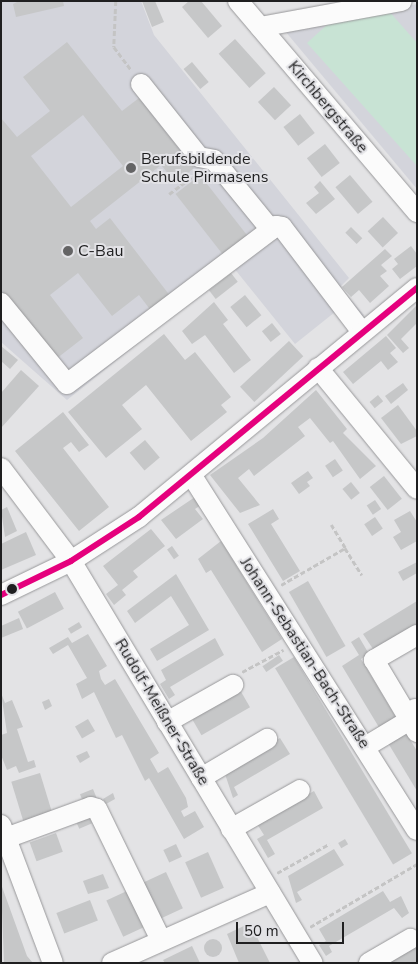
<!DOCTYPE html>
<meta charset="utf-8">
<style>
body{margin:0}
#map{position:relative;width:418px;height:964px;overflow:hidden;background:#e3e3e5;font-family:"Nunito Sans",sans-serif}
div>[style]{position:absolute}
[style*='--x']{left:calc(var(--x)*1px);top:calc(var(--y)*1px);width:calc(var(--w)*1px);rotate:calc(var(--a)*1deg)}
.built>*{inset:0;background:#d3d4db}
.green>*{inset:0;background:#c8e3d4}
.building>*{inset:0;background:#c6c7c8;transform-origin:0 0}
.round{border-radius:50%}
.path>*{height:2.5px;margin-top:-1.25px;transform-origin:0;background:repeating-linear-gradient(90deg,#c4c4c4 0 5px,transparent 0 7.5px)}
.roads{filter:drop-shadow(0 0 1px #98989a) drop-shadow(0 0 1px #98989a)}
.minor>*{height:20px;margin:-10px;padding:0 10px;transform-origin:10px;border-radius:10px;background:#fbfbfb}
.bus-1>*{height:6px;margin:-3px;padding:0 3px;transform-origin:3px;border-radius:3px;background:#e5007d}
.dots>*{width:14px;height:14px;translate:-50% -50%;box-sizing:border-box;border:2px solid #e2e2e6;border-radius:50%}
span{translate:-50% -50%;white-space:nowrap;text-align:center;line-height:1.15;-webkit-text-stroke:4px #e2e2e6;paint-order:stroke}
.street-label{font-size:16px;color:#1f1f20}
.poi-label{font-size:16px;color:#1f1f20}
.left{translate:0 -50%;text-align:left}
.frame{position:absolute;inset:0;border:2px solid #1f1f20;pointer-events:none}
.scale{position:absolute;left:236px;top:922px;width:108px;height:22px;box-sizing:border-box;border:2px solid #1f1f20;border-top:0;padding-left:6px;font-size:15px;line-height:18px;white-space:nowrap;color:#1f1f20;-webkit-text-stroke:4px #e2e2e6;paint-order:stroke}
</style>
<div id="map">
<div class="built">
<div style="clip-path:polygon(2px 1px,141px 1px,154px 35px,349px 278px,340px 287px,364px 315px,348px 328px,335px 312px,295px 344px,233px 267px,67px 400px,1px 342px)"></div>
<div style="clip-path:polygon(417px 4px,417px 189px,285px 31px)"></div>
</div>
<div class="green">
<div style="clip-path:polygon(388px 10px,417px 43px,417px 166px,307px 43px,330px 22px)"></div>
</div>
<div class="building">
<div style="clip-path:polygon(19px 1px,63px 1px,64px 6px,16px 17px,13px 4px)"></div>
<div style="clip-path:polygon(142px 1px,155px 1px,164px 22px,152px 27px)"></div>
<div style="clip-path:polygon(189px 1px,201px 1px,222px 26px,208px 38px,182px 7px)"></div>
<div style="left:235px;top:39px;width:46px;height:22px;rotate:48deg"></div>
<div style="clip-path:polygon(evenodd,67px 42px,122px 111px,139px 98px,194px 168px,176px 183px,161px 165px,90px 221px,96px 229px,110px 218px,171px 297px,152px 312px,139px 295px,112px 316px,78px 273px,50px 295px,83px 338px,56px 359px,1px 290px,1px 118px,17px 137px,50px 111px,23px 77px,67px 42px,83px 115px,123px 166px,71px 207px,31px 156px,83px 115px)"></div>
<div style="left:192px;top:62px;width:26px;height:11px;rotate:50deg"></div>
<div style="left:274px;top:87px;width:25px;height:22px;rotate:47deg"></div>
<div style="left:300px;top:114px;width:24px;height:21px;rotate:52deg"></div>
<div style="left:325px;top:144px;width:24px;height:23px;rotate:52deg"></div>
<div style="left:200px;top:175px;width:78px;height:31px;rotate:52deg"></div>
<div style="left:350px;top:175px;width:35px;height:19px;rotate:50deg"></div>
<div style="clip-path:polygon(320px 181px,335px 199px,316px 214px,306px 203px,319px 193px,314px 187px)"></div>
<div style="left:383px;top:217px;width:22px;height:21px;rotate:47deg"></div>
<div style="left:351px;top:227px;width:16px;height:8px;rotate:45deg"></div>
<div style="clip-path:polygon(411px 246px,417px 254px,417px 266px,400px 279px,392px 269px,398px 264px,394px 259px)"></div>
<div style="clip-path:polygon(385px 249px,392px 256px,381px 265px,387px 271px,380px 276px,389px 286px,370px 303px,359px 290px,351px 297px,342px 287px)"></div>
<div style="left:231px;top:273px;width:11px;height:28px;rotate:52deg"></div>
<div style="left:245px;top:295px;width:26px;height:19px;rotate:51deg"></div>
<div style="clip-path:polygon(214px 302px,228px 320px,223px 324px,251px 360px,234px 373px,205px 335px,192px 344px,182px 331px)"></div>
<div style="clip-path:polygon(417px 305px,417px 323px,401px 339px,409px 348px,403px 353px,387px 335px)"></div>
<div style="left:272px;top:323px;width:14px;height:13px;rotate:51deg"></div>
<div style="clip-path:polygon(164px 334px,185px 360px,195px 352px,231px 397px,221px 405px,227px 412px,191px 441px,146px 385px,122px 405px,142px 429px,106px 458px,68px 412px)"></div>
<div style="clip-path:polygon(386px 336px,396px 348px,390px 353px,398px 362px,388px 370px,381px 361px,353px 384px,343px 372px)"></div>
<div style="left:289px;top:341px;width:21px;height:67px;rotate:47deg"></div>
<div style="clip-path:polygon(1px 346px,18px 360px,10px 369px,1px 361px)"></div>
<div style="clip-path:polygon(21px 370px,39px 386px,1px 428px,1px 393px)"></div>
<div style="clip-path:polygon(403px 383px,408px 390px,391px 404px,385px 396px)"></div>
<div style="clip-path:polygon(316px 390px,347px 429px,343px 433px,376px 466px,360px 479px,333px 441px,330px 443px,310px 418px,298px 427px,305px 436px,254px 476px,249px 469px,238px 478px,260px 505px,240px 513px,210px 475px,263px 438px)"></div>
<div style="left:378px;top:395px;width:8px;height:11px;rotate:50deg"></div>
<div style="clip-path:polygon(398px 405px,417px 431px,417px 436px,401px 444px,381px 418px)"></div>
<div style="clip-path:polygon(63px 412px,89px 445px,79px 452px,71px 442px,63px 448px,109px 507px,79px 531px,15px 451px)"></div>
<div style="left:145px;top:440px;width:23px;height:20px;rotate:50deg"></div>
<div style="left:335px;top:459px;width:14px;height:12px;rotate:56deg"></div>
<div style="clip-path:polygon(308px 471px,313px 478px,307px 482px,310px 486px,299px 494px,291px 483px)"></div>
<div style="left:384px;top:476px;width:29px;height:18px;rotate:52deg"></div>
<div style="left:351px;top:482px;width:14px;height:11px;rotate:51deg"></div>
<div style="clip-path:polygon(195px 497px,201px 505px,195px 509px,203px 519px,176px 539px,161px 520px)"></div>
<div style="left:375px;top:500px;width:11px;height:10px;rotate:56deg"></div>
<div style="clip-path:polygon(7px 507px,17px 531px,5px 537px,1px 510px)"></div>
<div style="clip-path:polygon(273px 509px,279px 519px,271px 524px,300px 571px,283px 581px,248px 524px)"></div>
<div style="clip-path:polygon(410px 511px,417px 522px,417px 541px,401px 550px,393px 537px,401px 532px,394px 520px)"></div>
<div style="left:375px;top:517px;width:14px;height:13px;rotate:56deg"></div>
<div style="clip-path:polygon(151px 529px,165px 546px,133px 571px,138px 577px,122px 590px,126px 595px,114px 605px,106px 594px,118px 585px,103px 566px)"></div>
<div style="clip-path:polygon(26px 532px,36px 555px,1px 570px,1px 544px)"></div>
<div style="clip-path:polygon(221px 541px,282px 639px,262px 652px,211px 570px,206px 573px,198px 559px)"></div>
<div style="left:172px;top:546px;width:12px;height:6px;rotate:55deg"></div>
<div style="clip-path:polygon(417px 562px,417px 573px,403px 581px,398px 572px)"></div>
<div style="clip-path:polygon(176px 574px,209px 630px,157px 661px,150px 649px,189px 625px,171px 596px,135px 623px,127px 611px)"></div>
<div style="left:308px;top:581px;width:75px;height:22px;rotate:60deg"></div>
<div style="left:55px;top:592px;width:19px;height:42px;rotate:62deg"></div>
<div style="clip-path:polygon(417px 601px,417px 627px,375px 652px,363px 634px)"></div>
<div style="clip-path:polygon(19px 618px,23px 629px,1px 638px,1px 626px)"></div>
<div style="left:79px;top:622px;width:6px;height:13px;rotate:59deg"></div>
<div style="clip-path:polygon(88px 634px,107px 666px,99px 671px,101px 679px,105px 685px,115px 679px,159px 753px,150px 759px,158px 773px,168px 767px,186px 798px,188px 807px,181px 811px,184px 817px,195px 811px,204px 827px,184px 839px,149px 778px,145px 781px,122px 735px,116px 738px,94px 692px,82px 699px,76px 684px,87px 678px,68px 645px,53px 654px,49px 648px,68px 637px,72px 643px)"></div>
<div style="clip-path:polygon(359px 637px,369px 654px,361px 659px,397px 719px,380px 729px,342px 666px,359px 655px,351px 642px)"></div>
<div style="clip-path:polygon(215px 638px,224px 655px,170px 687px,175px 695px,169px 699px,160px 684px,166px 680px,161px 670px)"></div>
<div style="left:279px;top:655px;width:7px;height:20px;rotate:56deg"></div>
<div style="left:294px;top:657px;width:229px;height:22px;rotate:59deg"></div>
<div style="left:240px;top:690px;width:20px;height:56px;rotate:60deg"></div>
<div style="clip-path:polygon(1px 693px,5px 703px,12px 700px,23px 727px,17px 729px,28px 762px,34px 760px,36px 767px,19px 773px,16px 766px,7px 770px,1px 755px,1px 735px,7px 733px)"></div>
<div style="clip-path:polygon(49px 699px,52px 706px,45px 710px,42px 702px)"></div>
<div style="left:88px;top:719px;width:14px;height:15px;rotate:60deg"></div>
<div style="clip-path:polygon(406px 733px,417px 751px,417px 791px,388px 743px)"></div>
<div style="clip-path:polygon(280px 738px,290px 754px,234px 787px,238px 795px,233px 798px,224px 771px)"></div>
<div style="clip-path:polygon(87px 751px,90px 757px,80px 763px,76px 756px)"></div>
<div style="left:40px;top:773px;width:42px;height:30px;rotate:73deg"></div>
<div style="left:93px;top:789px;width:11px;height:14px;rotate:68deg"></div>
<div style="clip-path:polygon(314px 791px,323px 808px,267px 840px,275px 854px,268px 858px,257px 839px,264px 835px,257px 824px)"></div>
<div style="clip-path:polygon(113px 793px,115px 799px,106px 804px,103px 799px)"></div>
<div style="left:88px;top:814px;width:10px;height:14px;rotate:66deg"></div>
<div style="left:56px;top:833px;width:20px;height:28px;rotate:70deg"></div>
<div style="left:345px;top:839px;width:6px;height:8px;rotate:59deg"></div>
<div style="left:176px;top:844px;width:14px;height:14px;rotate:65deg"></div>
<div style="clip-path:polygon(334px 849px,344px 865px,297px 892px,302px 900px,296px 903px,288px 876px)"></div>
<div style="left:208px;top:852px;width:39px;height:25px;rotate:66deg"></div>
<div style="left:166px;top:872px;width:40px;height:25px;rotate:65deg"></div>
<div style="clip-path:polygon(103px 874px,109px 888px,88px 894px,83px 881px)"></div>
<div style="clip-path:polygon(1px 884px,27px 956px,33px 963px,4px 963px)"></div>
<div style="left:129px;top:890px;width:40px;height:25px;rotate:65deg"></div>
<div style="clip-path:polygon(383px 891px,390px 902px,401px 896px,409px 913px,402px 918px,394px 908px,329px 946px,332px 952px,326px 956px,319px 945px,326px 941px,319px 929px)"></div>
<div style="left:90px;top:900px;width:22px;height:36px;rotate:69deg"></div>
<div style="clip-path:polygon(250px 923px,270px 963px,239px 963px,227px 934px)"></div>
<div class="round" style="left:204px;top:939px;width:18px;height:18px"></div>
<div style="clip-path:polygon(417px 945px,417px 963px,380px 963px)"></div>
<div style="clip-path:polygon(192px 946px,200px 963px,165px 963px,163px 960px)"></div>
</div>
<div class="path">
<div style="--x:116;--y:1;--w:46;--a:92.5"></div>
<div style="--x:114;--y:47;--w:30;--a:53"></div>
<div style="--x:169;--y:194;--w:34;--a:-37"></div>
<div style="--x:345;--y:548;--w:32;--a:58"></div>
<div style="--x:281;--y:585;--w:74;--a:-30"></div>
<div style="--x:345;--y:548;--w:27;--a:-121"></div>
<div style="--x:242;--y:672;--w:47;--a:-28.2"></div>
<div style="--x:277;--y:873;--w:60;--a:-29.1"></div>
<div style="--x:310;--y:927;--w:124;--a:-30.5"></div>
</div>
<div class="roads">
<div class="minor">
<div style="--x:238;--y:1;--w:277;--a:49.7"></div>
<div style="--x:260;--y:27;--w:144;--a:-10.4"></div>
<div style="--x:141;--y:84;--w:93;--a:51.5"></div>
<div style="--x:199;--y:157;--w:15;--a:11"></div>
<div style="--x:214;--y:160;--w:90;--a:50.8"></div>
<div style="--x:1;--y:303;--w:104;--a:50.8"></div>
<div style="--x:67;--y:384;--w:262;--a:-37.1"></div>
<div style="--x:276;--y:226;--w:6;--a:9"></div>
<div style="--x:282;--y:227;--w:132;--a:52.7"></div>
<div style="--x:318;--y:368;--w:156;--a:50.7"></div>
<div style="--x:1;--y:468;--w:116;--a:53"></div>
<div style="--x:71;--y:561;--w:469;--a:59"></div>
<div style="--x:192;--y:476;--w:419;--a:57.6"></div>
<div style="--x:1;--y:595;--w:78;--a:-25.9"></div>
<div style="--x:71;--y:561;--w:81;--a:-32.9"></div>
<div style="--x:139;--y:517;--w:360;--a:-39.5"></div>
<div style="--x:417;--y:635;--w:50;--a:149.8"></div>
<div style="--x:374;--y:660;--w:84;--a:59.2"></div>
<div style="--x:167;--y:722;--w:76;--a:-29.3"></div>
<div style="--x:365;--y:747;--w:52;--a:-31"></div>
<div style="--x:410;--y:720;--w:12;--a:-66"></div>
<div style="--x:201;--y:778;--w:77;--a:-30.6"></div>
<div style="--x:1;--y:825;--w:147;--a:69.4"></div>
<div style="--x:231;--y:829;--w:79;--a:-29.5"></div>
<div style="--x:6;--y:838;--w:90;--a:-20"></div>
<div style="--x:91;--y:807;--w:6;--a:18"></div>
<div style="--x:97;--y:809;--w:146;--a:64"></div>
<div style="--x:112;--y:963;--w:173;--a:-23.9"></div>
<div style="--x:369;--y:963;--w:48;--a:-30.3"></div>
</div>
</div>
<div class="bus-1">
<div style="--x:1;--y:595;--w:78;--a:-25.9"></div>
<div style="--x:71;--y:561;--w:81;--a:-32.9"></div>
<div style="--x:139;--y:517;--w:360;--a:-39.5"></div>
</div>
<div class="dots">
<div style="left:131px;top:168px;background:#646465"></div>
<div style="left:68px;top:251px;background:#646465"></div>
<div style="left:12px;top:589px;background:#1f1f20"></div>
</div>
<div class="street-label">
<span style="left:328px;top:107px;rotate:50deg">Kirchbergstraße</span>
<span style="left:305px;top:653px;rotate:57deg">Johann-Sebastian-Bach-Straße</span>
<span style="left:162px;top:712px;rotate:59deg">Rudolf-Meißner-Straße</span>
</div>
<div class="poi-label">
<span class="left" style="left:141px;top:168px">Berufsbildende<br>Schule Pirmasens</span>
<span class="left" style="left:78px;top:251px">C-Bau</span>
</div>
<div class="frame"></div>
<div class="scale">50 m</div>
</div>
